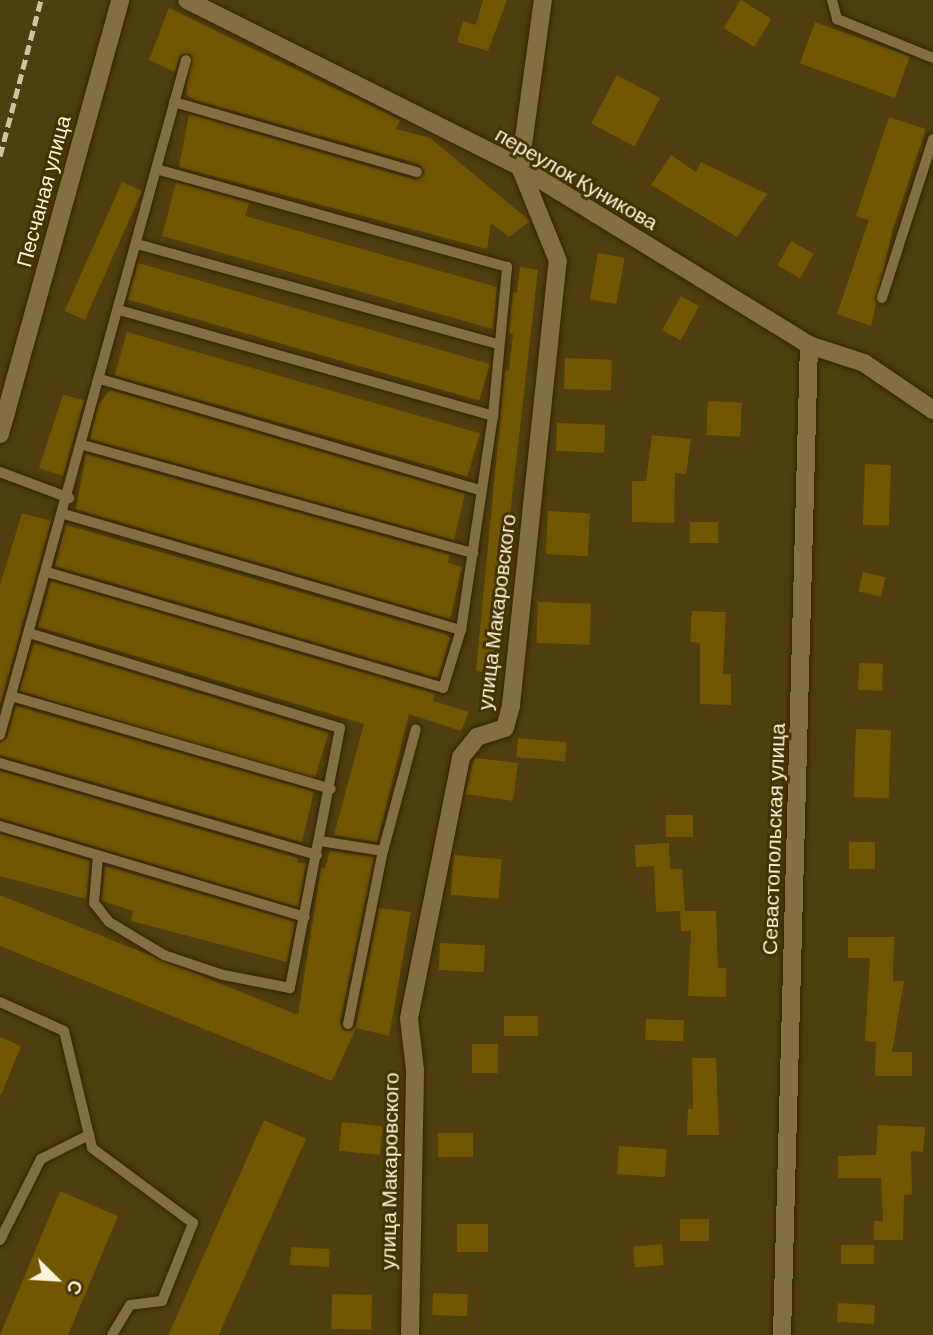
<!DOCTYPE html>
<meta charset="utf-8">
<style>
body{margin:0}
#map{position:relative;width:933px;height:1335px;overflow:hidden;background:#4f3e0e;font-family:Barlow,sans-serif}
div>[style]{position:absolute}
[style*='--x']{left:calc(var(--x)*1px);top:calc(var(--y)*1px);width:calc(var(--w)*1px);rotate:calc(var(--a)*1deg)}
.building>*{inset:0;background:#715702;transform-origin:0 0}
.roads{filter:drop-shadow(0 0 2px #312502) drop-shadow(0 0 2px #312502)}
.service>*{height:10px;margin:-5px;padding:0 5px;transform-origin:5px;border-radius:5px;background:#826f42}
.minor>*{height:18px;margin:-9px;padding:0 9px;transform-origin:9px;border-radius:9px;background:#826f42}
.tertiary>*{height:18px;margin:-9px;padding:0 9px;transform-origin:9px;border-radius:9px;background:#826f42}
.rail>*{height:5px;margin-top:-2.5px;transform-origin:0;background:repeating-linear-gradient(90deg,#cfc3a5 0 10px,transparent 0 15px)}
span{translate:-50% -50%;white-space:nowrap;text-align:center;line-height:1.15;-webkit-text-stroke:6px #443301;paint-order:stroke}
.street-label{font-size:21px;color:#fdf3db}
.north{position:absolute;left:21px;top:1244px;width:70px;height:70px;-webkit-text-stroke:5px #443301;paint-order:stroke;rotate:114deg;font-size:19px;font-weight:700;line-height:28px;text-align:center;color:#fdf3db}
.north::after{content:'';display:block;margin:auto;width:24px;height:32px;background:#fdf3db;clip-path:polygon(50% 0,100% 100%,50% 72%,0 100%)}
</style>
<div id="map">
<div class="building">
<div style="clip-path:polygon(483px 0,507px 0,488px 51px,457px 42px,463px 21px,476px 25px)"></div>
<div style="left:741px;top:0;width:36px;height:33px;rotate:32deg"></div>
<div style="clip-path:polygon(169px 8px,400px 120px,396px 129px,430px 138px,530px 221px,509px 237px,491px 223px,487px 249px,179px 167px,189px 114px,415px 180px,425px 173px,419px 164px,192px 99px,186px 94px,191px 54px,180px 55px,175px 72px,149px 60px)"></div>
<div style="left:815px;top:22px;width:101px;height:44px;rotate:20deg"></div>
<div style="left:617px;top:75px;width:49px;height:55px;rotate:28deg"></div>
<div style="clip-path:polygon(889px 117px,926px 129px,892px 232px,871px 326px,837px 314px,869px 220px,856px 216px)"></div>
<div style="clip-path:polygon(671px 155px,696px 172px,701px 162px,767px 194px,737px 237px,651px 185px)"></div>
<div style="left:122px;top:182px;width:22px;height:141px;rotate:24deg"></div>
<div style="clip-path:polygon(176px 182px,249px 203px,245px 216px,497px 287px,493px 329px,162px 236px)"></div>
<div style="left:791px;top:241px;width:26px;height:28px;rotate:29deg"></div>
<div style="left:598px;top:253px;width:27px;height:47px;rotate:10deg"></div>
<div style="left:138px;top:263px;width:366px;height:38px;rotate:16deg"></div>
<div style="clip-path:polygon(520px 267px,538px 270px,492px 673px,476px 671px,505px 370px,509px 371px,513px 334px,509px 333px,513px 292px,517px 293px)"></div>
<div style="left:681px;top:296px;width:21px;height:39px;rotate:29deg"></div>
<div style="left:127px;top:332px;width:367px;height:45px;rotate:16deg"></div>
<div style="left:565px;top:358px;width:47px;height:31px;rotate:2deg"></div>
<div style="clip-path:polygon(110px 390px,465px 494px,454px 540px,90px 439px,99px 404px)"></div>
<div style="clip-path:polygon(63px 395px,84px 400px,63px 476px,39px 468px)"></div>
<div style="left:708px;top:401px;width:34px;height:34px;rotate:3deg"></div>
<div style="left:557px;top:423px;width:48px;height:28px;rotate:2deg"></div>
<div style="clip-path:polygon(652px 435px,691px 439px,686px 474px,675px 473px,674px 523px,632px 522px,632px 481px,646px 481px)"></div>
<div style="clip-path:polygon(86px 454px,450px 555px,448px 563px,462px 567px,450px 619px,76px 509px)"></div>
<div style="left:865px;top:464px;width:26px;height:61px;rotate:2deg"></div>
<div style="left:548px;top:511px;width:42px;height:43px;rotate:3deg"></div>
<div style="clip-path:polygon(22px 513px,51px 521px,0 705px,0 585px)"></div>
<div style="left:718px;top:522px;width:21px;height:28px;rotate:90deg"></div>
<div style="clip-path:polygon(66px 525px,446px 634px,450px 638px,438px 678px,55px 566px)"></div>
<div style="left:863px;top:572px;width:23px;height:20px;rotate:13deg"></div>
<div style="clip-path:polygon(51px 581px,435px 694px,433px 701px,469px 712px,461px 731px,409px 714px,377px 842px,334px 835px,364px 724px,38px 627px)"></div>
<div style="left:538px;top:602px;width:53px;height:41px;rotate:2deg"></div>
<div style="clip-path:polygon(692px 611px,726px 612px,723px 674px,731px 674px,731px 705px,700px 704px,700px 643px,690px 642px)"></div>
<div style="left:34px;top:643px;width:308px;height:50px;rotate:17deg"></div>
<div style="left:859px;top:663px;width:24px;height:27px;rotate:2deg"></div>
<div style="clip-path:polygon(16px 706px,314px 792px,302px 842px,0 755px,0 743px,7px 738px)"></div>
<div style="left:856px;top:729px;width:35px;height:68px;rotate:2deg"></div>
<div style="left:518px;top:738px;width:49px;height:19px;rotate:5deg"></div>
<div style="clip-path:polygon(475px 758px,518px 763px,513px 801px,465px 794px)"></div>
<div style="clip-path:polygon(0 771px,298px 858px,297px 862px,306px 864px,298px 907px,0 818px)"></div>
<div style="left:666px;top:815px;width:27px;height:22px"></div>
<div style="clip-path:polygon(0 834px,90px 861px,86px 899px,0 876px)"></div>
<div style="left:849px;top:842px;width:26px;height:27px"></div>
<div style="clip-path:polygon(669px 843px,670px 869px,682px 869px,685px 911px,716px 911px,718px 968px,726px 968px,726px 997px,688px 996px,691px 931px,681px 931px,680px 911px,656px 912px,654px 866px,636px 867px,635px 845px)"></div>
<div style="clip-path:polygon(330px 851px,374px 857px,340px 1022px,343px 1030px,351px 1031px,356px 1026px,379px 908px,411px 912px,389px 1036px,356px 1028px,332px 1081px,0 946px,0 895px,298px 1015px,321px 868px,325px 869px)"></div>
<div style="left:454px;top:855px;width:48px;height:40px;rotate:5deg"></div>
<div style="clip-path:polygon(105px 866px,295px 922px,287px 962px,131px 921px,133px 911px,102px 901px)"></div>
<div style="clip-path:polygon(848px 937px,894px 937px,893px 981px,904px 981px,892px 1052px,912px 1052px,912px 1076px,875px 1076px,876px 1042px,865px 1041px,870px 958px,848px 958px)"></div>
<div style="left:440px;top:943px;width:45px;height:27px;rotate:3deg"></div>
<div style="left:504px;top:1016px;width:34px;height:20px"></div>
<div style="left:646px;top:1019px;width:38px;height:21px;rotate:2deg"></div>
<div style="clip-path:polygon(0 1037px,21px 1046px,1px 1095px,0 1095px)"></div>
<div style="left:472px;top:1044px;width:26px;height:29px"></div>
<div style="clip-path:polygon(692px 1058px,716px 1058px,719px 1135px,687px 1135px,688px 1109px,693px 1109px)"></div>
<div style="left:264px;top:1120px;width:46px;height:236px;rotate:24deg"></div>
<div style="left:342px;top:1122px;width:41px;height:29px;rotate:6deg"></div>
<div style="clip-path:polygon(878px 1125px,925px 1127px,923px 1152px,911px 1151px,912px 1194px,904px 1195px,903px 1240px,874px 1240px,874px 1221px,883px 1221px,881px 1178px,838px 1178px,838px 1156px,876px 1155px)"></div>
<div style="left:473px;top:1133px;width:24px;height:35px;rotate:90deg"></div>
<div style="left:619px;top:1146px;width:48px;height:28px;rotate:4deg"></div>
<div style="clip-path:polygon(60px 1191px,118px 1216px,68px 1335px,0 1335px)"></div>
<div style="left:709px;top:1219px;width:22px;height:29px;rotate:90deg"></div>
<div style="left:457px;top:1224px;width:31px;height:28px"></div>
<div style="left:662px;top:1244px;width:21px;height:29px;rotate:85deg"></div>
<div style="left:841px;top:1245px;width:33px;height:19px"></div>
<div style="left:291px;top:1247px;width:39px;height:18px;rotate:3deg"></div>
<div style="left:433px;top:1293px;width:35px;height:22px;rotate:2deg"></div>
<div style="left:332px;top:1294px;width:40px;height:35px;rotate:1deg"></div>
<div style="left:838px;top:1303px;width:37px;height:19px;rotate:3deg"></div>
</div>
<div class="roads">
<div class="service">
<div style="--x:832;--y:0;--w:20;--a:75"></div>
<div style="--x:837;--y:19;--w:104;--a:22.1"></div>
<div style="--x:174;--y:102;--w:253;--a:16.1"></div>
<div style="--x:137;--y:244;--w:375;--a:15.5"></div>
<div style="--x:882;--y:298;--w:167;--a:-72.2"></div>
<div style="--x:119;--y:310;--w:389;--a:15.8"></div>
<div style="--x:100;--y:379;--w:396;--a:16.3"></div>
<div style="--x:83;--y:445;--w:405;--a:15.5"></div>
<div style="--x:0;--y:472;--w:74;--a:20.6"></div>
<div style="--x:64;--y:514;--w:414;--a:16.3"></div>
<div style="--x:461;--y:630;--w:216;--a:-81.5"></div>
<div style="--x:493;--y:416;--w:150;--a:-84.6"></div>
<div style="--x:507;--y:267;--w:363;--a:-164.4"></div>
<div style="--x:47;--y:572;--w:413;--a:16.3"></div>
<div style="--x:443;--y:688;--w:61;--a:-72.8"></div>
<div style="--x:29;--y:633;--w:325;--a:17"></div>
<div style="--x:340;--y:728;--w:265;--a:100.9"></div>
<div style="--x:290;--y:988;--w:68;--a:-169"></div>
<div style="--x:223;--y:975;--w:62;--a:-161.3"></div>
<div style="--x:164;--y:955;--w:64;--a:-149"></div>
<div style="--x:109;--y:922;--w:24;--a:-128"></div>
<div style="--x:94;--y:903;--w:48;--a:-85.2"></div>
<div style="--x:11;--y:696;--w:333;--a:16.2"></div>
<div style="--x:0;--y:735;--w:700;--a:-74.59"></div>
<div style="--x:0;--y:763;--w:330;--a:16.2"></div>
<div style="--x:0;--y:826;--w:318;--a:16.6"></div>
<div style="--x:320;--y:841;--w:64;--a:9"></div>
<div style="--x:0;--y:1002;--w:70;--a:24.4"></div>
<div style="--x:64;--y:1031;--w:120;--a:76.5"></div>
<div style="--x:92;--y:1148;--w:126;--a:36.6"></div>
<div style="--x:193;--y:1223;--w:84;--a:111.7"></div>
<div style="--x:162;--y:1301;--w:32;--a:173"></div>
<div style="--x:130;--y:1305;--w:35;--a:121"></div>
<div style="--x:348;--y:1024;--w:177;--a:-78.6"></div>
<div style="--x:383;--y:851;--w:126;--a:-74.9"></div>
<div style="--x:0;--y:1240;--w:91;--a:-63.2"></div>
<div style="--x:41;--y:1159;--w:54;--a:-26.6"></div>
</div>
<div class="minor">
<div style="--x:187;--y:0;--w:373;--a:26.6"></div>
<div style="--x:520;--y:167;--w:339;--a:31.6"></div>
<div style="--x:809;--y:345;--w:58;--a:18.1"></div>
<div style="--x:864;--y:363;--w:83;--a:34.3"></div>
<div style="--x:410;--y:1335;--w:265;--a:-88.9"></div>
<div style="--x:415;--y:1070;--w:52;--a:-96.6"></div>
<div style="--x:409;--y:1018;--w:266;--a:-78.7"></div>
<div style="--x:461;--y:757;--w:26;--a:-51"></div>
<div style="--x:477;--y:737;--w:29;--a:-18"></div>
<div style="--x:505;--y:728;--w:24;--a:-75"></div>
<div style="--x:511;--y:705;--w:446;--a:-84"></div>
<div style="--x:558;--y:261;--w:101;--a:-112"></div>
<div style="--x:520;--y:167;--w:169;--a:-82.2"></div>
<div style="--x:782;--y:1335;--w:990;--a:-88.44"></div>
</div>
<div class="tertiary">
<div style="--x:0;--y:434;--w:450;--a:-74.5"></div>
</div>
</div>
<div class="rail">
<div style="--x:0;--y:156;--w:161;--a:-75.3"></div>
</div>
<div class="street-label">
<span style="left:577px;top:178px;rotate:30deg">переулок Куникова</span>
<span style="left:43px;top:191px;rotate:-75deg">Песчаная улица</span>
<span style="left:496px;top:612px;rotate:-83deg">улица Макаровского</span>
<span style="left:773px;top:839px;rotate:-88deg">Севастопольская улица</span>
<span style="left:389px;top:1171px;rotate:-89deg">улица Макаровского</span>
</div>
<div class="north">С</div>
</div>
